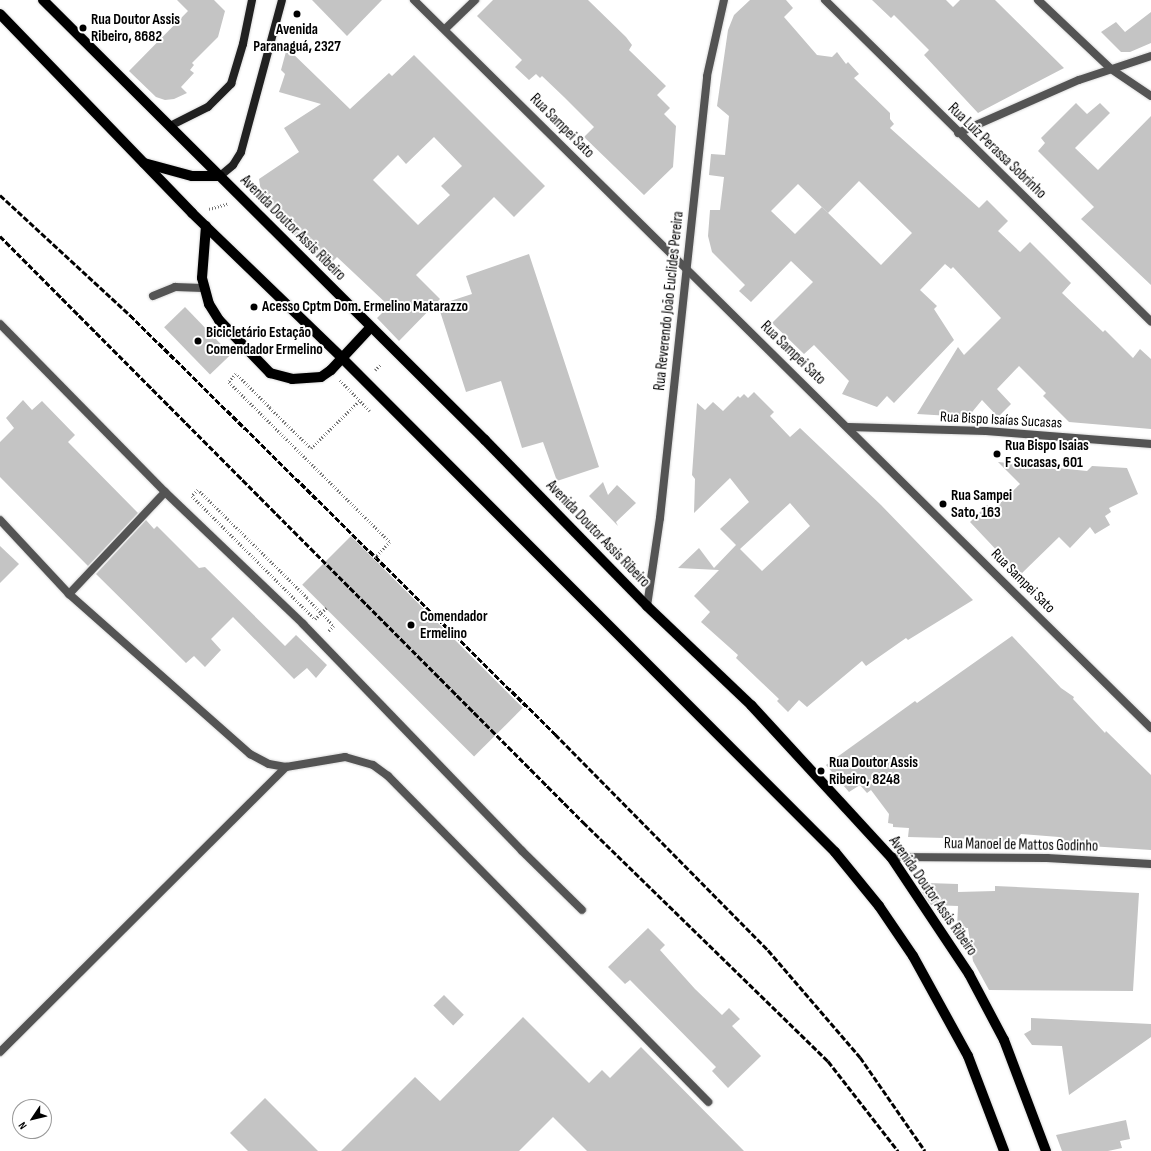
<!DOCTYPE html>
<meta charset="utf-8">
<style>
body{margin:0}
#map{position:relative;width:1151px;height:1151px;overflow:hidden;background:#fff;font-family:"Sofia Sans Condensed",sans-serif}
div>[style]{position:absolute}
[style*='--x']{left:calc(var(--x)*1px);top:calc(var(--y)*1px);width:calc(var(--w)*1px);rotate:calc(var(--a)*1deg)}
.building>*{inset:0;background:#c4c4c4;transform-origin:0 0}
.path>*{height:2.5px;margin-top:-1.25px;transform-origin:0;background:repeating-linear-gradient(90deg,#767676 0 1px,transparent 0 3px)}
.roads{filter:drop-shadow(0 0 1px #dbdbdb) drop-shadow(0 0 1px #dbdbdb)}
.lane>*{height:8px;margin:-4px;padding:0 4px;transform-origin:4px;border-radius:4px;background:#545454}
.street>*{height:8px;margin:-4px;padding:0 4px;transform-origin:4px;border-radius:4px;background:#545454}
.secondary>*{height:8px;margin:-4px;padding:0 4px;transform-origin:4px;border-radius:4px;background:#212121}
.primary>*{height:10px;margin:-5px;padding:0 5px;transform-origin:5px;border-radius:5px;background:#000}
.rail>*{height:3px;margin-top:-1.5px;transform-origin:0;background:repeating-linear-gradient(90deg,#000 0 6px,transparent 0 8px)}
.path-bridge>*{height:2.5px;margin-top:-1.25px;transform-origin:0;background:repeating-linear-gradient(90deg,#767676 0 1px,transparent 0 3px)}
.dots>*{width:11px;height:11px;translate:-50% -50%;box-sizing:border-box;border:2px solid #fff;border-radius:50%}
span{translate:-50% -50%;white-space:nowrap;text-align:center;line-height:1.15;-webkit-text-stroke:4px #fff;paint-order:stroke}
.poi-label{font-size:15px;color:#000;font-weight:700}
.left{translate:0 -50%;text-align:left}
.street-label{font-size:15px;color:#000}
.north{position:absolute;left:12px;top:1099px;width:40px;height:40px;box-sizing:border-box;background:#fff;border:1px solid #999;border-radius:50%;rotate:235deg;font-size:11px;font-weight:700;line-height:16px;text-align:center;color:#000}
.north::after{content:'';display:block;margin:auto;width:14px;height:18px;background:#000;clip-path:polygon(50% 0,100% 100%,50% 72%,0 100%)}
</style>
<div id="map">
<div class="building">
<div style="clip-path:polygon(177px 0,214px 0,225px 11px,218px 37px,192px 63px,194px 65px,190px 70px,194px 73px,181px 87px,187px 93px,174px 99px,165px 100px,156px 97px,129px 71px,188px 11px)"></div>
<div style="clip-path:polygon(312px 0,382px 0,347px 36px)"></div>
<div style="clip-path:polygon(493px 0,588px 0,626px 37px,632px 45px,629px 50px,666px 86px,657px 95px,670px 108px,664px 114px,676px 126px,673px 167px,644px 195px,584px 137px,594px 127px,564px 97px,542px 76px,540px 78px,536px 74px,529px 80px,515px 67px,522px 60px,477px 16px)"></div>
<div style="clip-path:polygon(evenodd,750px 0,786px 0,793px 8px,784px 17px,791px 25px,817px 55px,832px 57px,837px 52px,846px 64px,848px 62px,859px 74px,854px 78px,890px 113px,890px 119px,894px 124px,890px 128px,979px 208px,987px 200px,1008px 221px,998px 231px,1020px 252px,1030px 242px,1071px 283px,1062px 293px,1103px 332px,1105px 330px,1133px 358px,1140px 349px,1151px 359px,1151px 429px,1069px 422px,1043px 396px,1046px 393px,1019px 366px,997px 389px,1011px 404px,998px 417px,982px 400px,968px 417px,917px 414px,958px 347px,964px 355px,1001px 318px,953px 267px,951px 269px,945px 264px,920px 290px,937px 306px,934px 309px,954px 340px,894px 403px,887px 396px,877px 407px,842px 394px,849px 381px,814px 345px,804px 354px,772px 323px,813px 282px,791px 261px,751px 302px,739px 291px,745px 285px,712px 252px,708px 236px,710px 210px,720px 210px,724px 177px,709px 175px,711px 154px,725px 155px,729px 116px,717px 106px,728px 30px,734px 15px,750px 0,859px 181px,912px 233px,881px 265px,822px 207px,795px 234px,771px 211px,798px 184px,828px 213px,859px 181px)"></div>
<div style="clip-path:polygon(872px 0,946px 0,953px 7px,960px 0,995px 0,1064px 68px,978px 113px,924px 55px,929px 50px,894px 15px,891px 18px)"></div>
<div style="clip-path:polygon(1151px 12px,1151px 43px,1130px 52px,1121px 52px,1101px 32px,1116px 22px,1125px 32px)"></div>
<div style="clip-path:polygon(evenodd,287px 48px,350px 109px,389px 73px,392px 76px,414px 55px,545px 186px,514px 217px,494px 197px,416px 275px,440px 299px,399px 341px,377px 318px,389px 306px,337px 257px,327px 267px,259px 201px,262px 198px,259px 179px,299px 152px,284px 128px,321px 104px,279px 92px,285px 74px,281px 70px,287px 48px,434px 137px,462px 166px,441px 186px,450px 195px,418px 225px,373px 180px,398px 155px,406px 164px,434px 137px)"></div>
<div style="clip-path:polygon(1076px 103px,1087px 114px,1100px 103px,1110px 113px,1075px 148px,1098px 170px,1151px 116px,1151px 285px,1081px 219px,1094px 207px,1038px 151px,1045px 143px,1041px 138px)"></div>
<div style="clip-path:polygon(529px 254px,599px 467px,557px 481px,543px 442px,522px 448px,501px 381px,466px 392px,438px 305px,472px 294px,466px 276px)"></div>
<div style="left:185px;top:307px;width:66px;height:29px;rotate:46deg"></div>
<div style="clip-path:polygon(evenodd,754px 392px,774px 412px,770px 416px,790px 437px,800px 428px,881px 505px,973px 600px,908px 640px,906px 638px,866px 666px,862px 661px,807px 707px,799px 700px,788px 712px,777px 701px,779px 699px,736px 658px,738px 655px,701px 622px,710px 612px,694px 596px,719px 570px,678px 568px,699px 548px,714px 568px,736px 545px,720px 529px,749px 502px,730px 478px,694px 513px,695px 479px,692px 475px,697px 403px,705px 410px,713px 402px,723px 411px,738px 396px,740px 398px,744px 394px,748px 398px,754px 392px,790px 503px,810px 526px,762px 571px,740px 549px,790px 503px)"></div>
<div style="clip-path:polygon(23px 400px,32px 410px,42px 401px,75px 435px,68px 442px,138px 513px,88px 566px,0 477px,0 442px,14px 428px,6px 418px)"></div>
<div style="clip-path:polygon(998px 462px,1087px 471px,1092px 466px,1127px 468px,1138px 494px,1109px 508px,1111px 512px,1105px 516px,1110px 525px,1095px 534px,1090px 527px,1070px 548px,1059px 537px,1020px 575px,970px 522px,987px 505px,993px 510px,1020px 484px)"></div>
<div style="clip-path:polygon(603px 482px,608px 495px,617px 485px,636px 503px,616px 522px,618px 526px,589px 496px)"></div>
<div style="clip-path:polygon(146px 520px,154px 529px,157px 526px,199px 568px,205px 567px,285px 646px,296px 635px,327px 665px,316px 678px,307px 668px,294px 679px,233px 617px,211px 639px,221px 650px,205px 667px,194px 656px,186px 663px,96px 574px)"></div>
<div style="left:351px;top:536px;width:243px;height:69px;rotate:45deg"></div>
<div style="clip-path:polygon(0 546px,19px 564px,0 583px)"></div>
<div style="clip-path:polygon(1012px 636px,1061px 688px,1074px 697px,1073px 699px,1105px 733px,1106px 731px,1151px 775px,1151px 850px,1058px 844px,1059px 837px,1021px 834px,1013px 844px,981px 842px,981px 839px,908px 837px,909px 828px,893px 827px,893px 824px,888px 823px,889px 814px,871px 790px,867px 793px,860px 785px,849px 792px,826px 765px,915px 701px,917px 703px)"></div>
<div style="clip-path:polygon(927px 883px,958px 884px,958px 892px,995px 891px,995px 886px,1139px 893px,1133px 991px,989px 990px,973px 961px,968px 928px,957px 928px,958px 906px,931px 905px,922px 892px,932px 892px)"></div>
<div style="clip-path:polygon(648px 928px,665px 945px,660px 950px,695px 989px,722px 1015px,729px 1008px,740px 1019px,732px 1026px,761px 1056px,728px 1088px,712px 1071px,716px 1067px,630px 980px,625px 984px,608px 967px)"></div>
<div style="left:444px;top:995px;width:28px;height:15px;rotate:45deg"></div>
<div style="clip-path:polygon(523px 1017px,589px 1083px,602px 1070px,610px 1078px,641px 1047px,744px 1151px,587px 1151px,553px 1117px,519px 1151px,341px 1151px,415px 1077px,440px 1101px)"></div>
<div style="clip-path:polygon(1031px 1018px,1151px 1024px,1151px 1037px,1069px 1095px,1062px 1046px,1032px 1045px,1024px 1034px,1031px 1030px)"></div>
<div style="clip-path:polygon(265px 1098px,318px 1151px,248px 1151px,230px 1133px)"></div>
<div style="clip-path:polygon(1126px 1120px,1130px 1139px,1120px 1141px,1122px 1148px,1108px 1151px,1062px 1151px,1056px 1135px)"></div>
</div>
<div class="path">
<div style="--x:209;--y:209;--w:19;--a:-16"></div>
<div style="--x:375;--y:370;--w:8;--a:-45"></div>
<div style="--x:340;--y:380;--w:43;--a:45.9"></div>
<div style="--x:270;--y:408;--w:57;--a:44.3"></div>
<div style="--x:311;--y:448;--w:69;--a:-44.4"></div>
<div style="--x:307;--y:598;--w:39;--a:46"></div>
<div style="--x:334;--y:626;--w:8;--a:135"></div>
</div>
<div class="roads">
<div class="lane">
<div style="--x:445;--y:29;--w:42;--a:-44"></div>
<div style="--x:153;--y:296;--w:24;--a:-22"></div>
<div style="--x:175;--y:287;--w:28;--a:2"></div>
<div style="--x:0;--y:324;--w:235;--a:45.5"></div>
<div style="--x:165;--y:492;--w:191;--a:43.7"></div>
<div style="--x:303;--y:624;--w:315;--a:46"></div>
<div style="--x:522;--y:851;--w:84;--a:44.5"></div>
<div style="--x:0;--y:520;--w:101;--a:47"></div>
<div style="--x:69;--y:594;--w:242;--a:41.5"></div>
<div style="--x:250;--y:754;--w:21;--a:28"></div>
<div style="--x:269;--y:764;--w:17;--a:10"></div>
<div style="--x:286;--y:767;--w:60;--a:-9.6"></div>
<div style="--x:345;--y:757;--w:29;--a:16"></div>
<div style="--x:373;--y:765;--w:19;--a:36"></div>
<div style="--x:388;--y:776;--w:457;--a:45.5"></div>
<div style="--x:69;--y:594;--w:140;--a:-46.7"></div>
<div style="--x:0;--y:1052;--w:404;--a:-44.9"></div>
</div>
<div class="street">
<div style="--x:414;--y:0;--w:1036;--a:44.65"></div>
<div style="--x:825;--y:0;--w:458;--a:44.6"></div>
<div style="--x:1038;--y:0;--w:100;--a:43.4"></div>
<div style="--x:1111;--y:69;--w:48;--a:34"></div>
<div style="--x:958;--y:133;--w:132;--a:-23.7"></div>
<div style="--x:1079;--y:80;--w:76;--a:-18.4"></div>
<div style="--x:848;--y:427;--w:138;--a:1.7"></div>
<div style="--x:986;--y:431;--w:166;--a:4.5"></div>
<div style="--x:647;--y:606;--w:89;--a:-81.6"></div>
<div style="--x:660;--y:518;--w:444;--a:-83.9"></div>
<div style="--x:707;--y:76;--w:78;--a:-77.4"></div>
<div style="--x:891;--y:857;--w:156;--a:0.4"></div>
<div style="--x:1047;--y:858;--w:104;--a:3.3"></div>
</div>
<div class="secondary">
<div style="--x:170;--y:126;--w:42;--a:-26.6"></div>
<div style="--x:208;--y:107;--w:33;--a:-45"></div>
<div style="--x:231;--y:84;--w:42;--a:-73.3"></div>
<div style="--x:243;--y:44;--w:45;--a:-78.4"></div>
<div style="--x:220;--y:176;--w:17;--a:-40"></div>
<div style="--x:233;--y:165;--w:15;--a:-58"></div>
<div style="--x:241;--y:152;--w:157;--a:-74.9"></div>
</div>
<div class="primary">
<div style="--x:43;--y:0;--w:624;--a:44.87"></div>
<div style="--x:485;--y:440;--w:232;--a:45.7"></div>
<div style="--x:647;--y:606;--w:144;--a:43.6"></div>
<div style="--x:751;--y:705;--w:207;--a:47.4"></div>
<div style="--x:891;--y:857;--w:141;--a:56.3"></div>
<div style="--x:969;--y:974;--w:75;--a:62.1"></div>
<div style="--x:1004;--y:1040;--w:119;--a:69.3"></div>
<div style="--x:0;--y:14;--w:277;--a:46"></div>
<div style="--x:192;--y:213;--w:209;--a:44"></div>
<div style="--x:342;--y:358;--w:698;--a:45.06"></div>
<div style="--x:835;--y:852;--w:70;--a:50.8"></div>
<div style="--x:879;--y:906;--w:60;--a:55.8"></div>
<div style="--x:913;--y:956;--w:114;--a:61.2"></div>
<div style="--x:968;--y:1056;--w:102;--a:69.2"></div>
<div style="--x:144;--y:163;--w:50;--a:15.2"></div>
<div style="--x:192;--y:176;--w:28;--a:0"></div>
<div style="--x:206;--y:226;--w:52;--a:94.4"></div>
<div style="--x:202;--y:278;--w:27;--a:75"></div>
<div style="--x:209;--y:304;--w:19;--a:58"></div>
<div style="--x:219;--y:320;--w:74;--a:46.1"></div>
<div style="--x:270;--y:373;--w:23;--a:15"></div>
<div style="--x:292;--y:379;--w:29;--a:-4"></div>
<div style="--x:321;--y:377;--w:12;--a:-35"></div>
<div style="--x:331;--y:370;--w:57;--a:-47.1"></div>
</div>
</div>
<div class="rail">
<div style="--x:0;--y:195;--w:177;--a:42.7"></div>
<div style="--x:130;--y:315;--w:597;--a:44.59"></div>
<div style="--x:555;--y:734;--w:303;--a:45.4"></div>
<div style="--x:768;--y:950;--w:141;--a:49.3"></div>
<div style="--x:860;--y:1057;--w:114;--a:55.3"></div>
<div style="--x:0;--y:236;--w:827;--a:45.15"></div>
<div style="--x:583;--y:822;--w:342;--a:44.3"></div>
<div style="--x:828;--y:1061;--w:114;--a:52.1"></div>
</div>
<div class="path-bridge">
<div style="--x:270;--y:408;--w:48;--a:-135"></div>
<div style="--x:236;--y:374;--w:11;--a:131"></div>
<div style="--x:229;--y:382;--w:227;--a:44.8"></div>
<div style="--x:390;--y:542;--w:23;--a:133"></div>
<div style="--x:307;--y:598;--w:153;--a:-135.3"></div>
<div style="--x:198;--y:490;--w:8;--a:135"></div>
<div style="--x:192;--y:496;--w:174;--a:45"></div>
<div style="--x:315;--y:619;--w:16;--a:-45"></div>
</div>
<div class="dots">
<div style="left:297px;top:14px;background:#000"></div>
<div style="left:83px;top:28px;background:#000"></div>
<div style="left:254px;top:307px;background:#000"></div>
<div style="left:198px;top:341px;background:#000"></div>
<div style="left:997px;top:454px;background:#000"></div>
<div style="left:943px;top:504px;background:#000"></div>
<div style="left:411px;top:625px;background:#000"></div>
<div style="left:821px;top:771px;background:#000"></div>
</div>
<div class="poi-label">
<span class="left" style="left:91px;top:28px">Rua Doutor Assis<br>Ribeiro, 8682</span>
<span style="left:297px;top:38px">Avenida<br>Paranaguá, 2327</span>
<span class="left" style="left:262px;top:307px">Acesso Cptm Dom. Ermelino Matarazzo</span>
<span class="left" style="left:206px;top:341px">Bicicletário Estação<br>Comendador Ermelino</span>
<span class="left" style="left:1005px;top:454px">Rua Bispo Isaias<br>F Sucasas, 601</span>
<span class="left" style="left:951px;top:504px">Rua Sampei<br>Sato, 163</span>
<span class="left" style="left:420px;top:625px">Comendador<br>Ermelino</span>
<span class="left" style="left:829px;top:771px">Rua Doutor Assis<br>Ribeiro, 8248</span>
</div>
<div class="street-label">
<span style="left:562px;top:126px;rotate:45deg">Rua Sampei Sato</span>
<span style="left:997px;top:151px;rotate:44deg">Rua Luiz Perassa Sobrinho</span>
<span style="left:293px;top:228px;rotate:45deg">Avenida Doutor Assis Ribeiro</span>
<span style="left:669px;top:301px;rotate:-84deg">Rua Reverendo João Euclides Pereira</span>
<span style="left:793px;top:353px;rotate:44deg">Rua Sampei Sato</span>
<span style="left:1001px;top:420px;rotate:3deg">Rua Bispo Isaías Sucasas</span>
<span style="left:598px;top:534px;rotate:46deg">Avenida Doutor Assis Ribeiro</span>
<span style="left:1023px;top:581px;rotate:45deg">Rua Sampei Sato</span>
<span style="left:1021px;top:845px;rotate:1deg">Rua Manoel de Mattos Godinho</span>
<span style="left:933px;top:896px;rotate:55deg">Avenida Doutor Assis Ribeiro</span>
</div>
<div class="north">N</div>
</div>
